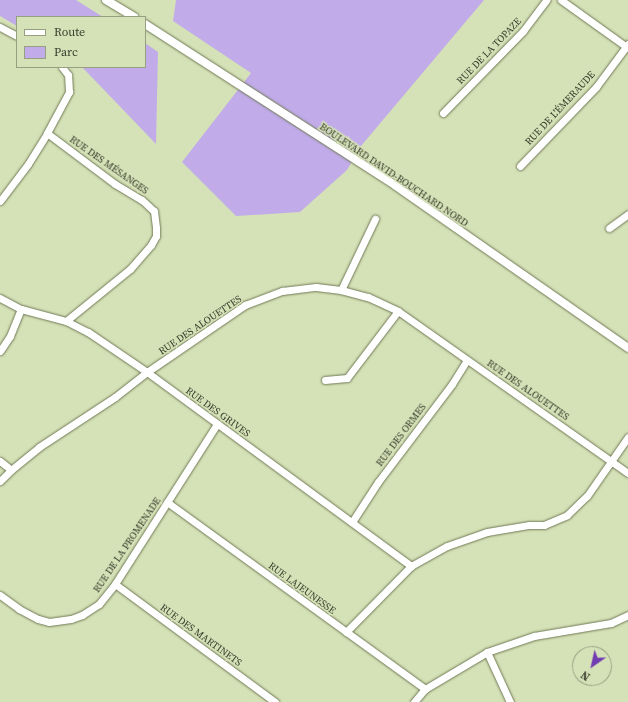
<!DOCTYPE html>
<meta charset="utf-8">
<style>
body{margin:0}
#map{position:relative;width:628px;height:702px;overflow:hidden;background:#d5e1b7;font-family:"Source Serif 4",serif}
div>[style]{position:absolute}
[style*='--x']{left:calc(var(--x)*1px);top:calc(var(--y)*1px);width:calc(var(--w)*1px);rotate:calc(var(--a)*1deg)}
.green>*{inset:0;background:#c1ace9}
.roads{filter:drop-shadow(0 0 1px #707a55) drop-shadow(0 0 1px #707a55)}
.minor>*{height:7px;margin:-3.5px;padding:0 3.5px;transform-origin:3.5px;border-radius:3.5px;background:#fff}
.tertiary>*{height:8px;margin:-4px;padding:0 4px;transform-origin:4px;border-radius:4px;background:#fff}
span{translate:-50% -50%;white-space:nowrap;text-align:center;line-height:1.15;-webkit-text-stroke:3px #d5e1b7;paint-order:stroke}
.street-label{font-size:10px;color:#383c2c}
.legend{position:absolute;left:16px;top:16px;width:130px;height:52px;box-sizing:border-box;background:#d5e1b7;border:1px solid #969f7f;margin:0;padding:5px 7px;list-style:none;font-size:12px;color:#383c2c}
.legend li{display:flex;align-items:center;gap:8px;height:20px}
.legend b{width:20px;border:1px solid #969f7f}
.north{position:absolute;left:572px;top:646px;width:40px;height:40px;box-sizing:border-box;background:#d5e1b7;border:1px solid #969f7f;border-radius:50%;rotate:214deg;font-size:11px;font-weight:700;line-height:16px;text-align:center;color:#383c2c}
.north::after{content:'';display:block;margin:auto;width:14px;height:18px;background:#723cb3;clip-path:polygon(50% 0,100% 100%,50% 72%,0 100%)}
</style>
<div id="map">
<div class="green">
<div style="clip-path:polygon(0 0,76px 0,103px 17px,17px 17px,17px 26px,0 16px)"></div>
<div style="clip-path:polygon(176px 0,484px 0,361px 146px,347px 170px,300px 212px,236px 216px,182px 162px,251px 73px,173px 21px)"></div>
<div style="clip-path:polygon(145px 43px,158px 52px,156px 144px,82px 67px,145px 67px)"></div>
</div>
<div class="roads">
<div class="minor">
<div style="--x:561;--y:0;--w:82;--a:35.6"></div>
<div style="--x:0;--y:27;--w:19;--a:28"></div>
<div style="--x:443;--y:113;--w:115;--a:-45.7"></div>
<div style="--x:523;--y:31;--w:39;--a:-53"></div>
<div style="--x:47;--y:133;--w:85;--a:36.9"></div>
<div style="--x:115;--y:184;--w:31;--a:31"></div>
<div style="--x:142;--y:200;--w:16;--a:43"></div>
<div style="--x:154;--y:211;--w:17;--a:83"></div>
<div style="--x:156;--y:228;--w:8;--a:90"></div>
<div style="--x:156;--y:236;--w:10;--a:119"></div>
<div style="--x:151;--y:245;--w:32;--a:131"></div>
<div style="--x:130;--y:269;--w:82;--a:140.9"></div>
<div style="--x:520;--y:166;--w:110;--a:-46.1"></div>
<div style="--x:596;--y:87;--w:54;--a:-53.3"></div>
<div style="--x:0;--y:201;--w:46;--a:-52.9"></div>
<div style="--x:28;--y:164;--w:36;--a:-58"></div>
<div style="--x:47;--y:133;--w:47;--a:-61.8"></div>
<div style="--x:69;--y:92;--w:17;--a:-93"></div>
<div style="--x:68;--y:75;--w:10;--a:-127"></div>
<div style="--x:609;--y:228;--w:24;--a:-36"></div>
<div style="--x:341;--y:290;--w:79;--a:-64.4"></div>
<div style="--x:0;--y:298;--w:24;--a:28"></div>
<div style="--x:21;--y:309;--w:47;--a:14.9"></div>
<div style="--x:66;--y:321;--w:25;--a:27"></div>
<div style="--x:88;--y:332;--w:71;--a:34.1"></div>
<div style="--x:147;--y:372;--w:328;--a:36.3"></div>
<div style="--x:0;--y:351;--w:18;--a:-56"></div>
<div style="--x:10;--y:336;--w:29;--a:-68"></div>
<div style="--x:325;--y:380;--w:22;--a:-5"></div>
<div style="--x:347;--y:378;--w:84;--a:-52.7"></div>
<div style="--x:0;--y:461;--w:14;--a:39"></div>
<div style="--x:0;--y:481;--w:16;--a:-45"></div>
<div style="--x:11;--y:470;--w:36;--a:-39"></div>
<div style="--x:39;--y:447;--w:91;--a:-33.3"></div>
<div style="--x:115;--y:397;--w:41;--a:-38"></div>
<div style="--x:147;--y:372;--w:119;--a:-34.4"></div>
<div style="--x:245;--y:305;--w:40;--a:-21"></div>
<div style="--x:282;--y:291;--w:34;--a:-7"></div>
<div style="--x:316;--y:287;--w:25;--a:7"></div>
<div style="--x:341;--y:290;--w:28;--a:15"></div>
<div style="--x:368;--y:297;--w:33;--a:25"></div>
<div style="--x:398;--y:311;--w:281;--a:35.2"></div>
<div style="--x:167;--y:502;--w:319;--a:35.9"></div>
<div style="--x:352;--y:522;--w:48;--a:-57"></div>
<div style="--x:378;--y:482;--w:123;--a:-52.9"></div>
<div style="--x:452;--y:384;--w:28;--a:-58"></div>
<div style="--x:115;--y:584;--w:199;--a:36.4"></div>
<div style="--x:0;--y:595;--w:24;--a:36"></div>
<div style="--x:19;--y:609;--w:21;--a:28"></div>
<div style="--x:38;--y:619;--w:11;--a:15"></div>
<div style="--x:49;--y:622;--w:22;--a:-8"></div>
<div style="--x:71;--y:619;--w:12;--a:-20"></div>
<div style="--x:82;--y:615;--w:20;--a:-33"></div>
<div style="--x:99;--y:604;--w:26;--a:-51"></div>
<div style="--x:115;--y:584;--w:190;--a:-57.5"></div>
<div style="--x:346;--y:632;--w:93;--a:-45.4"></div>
<div style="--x:411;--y:566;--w:41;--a:-29.1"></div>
<div style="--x:447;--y:546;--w:42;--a:-19.3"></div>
<div style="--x:487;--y:532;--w:43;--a:-9.5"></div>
<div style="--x:529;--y:525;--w:15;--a:0"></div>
<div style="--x:544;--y:525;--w:25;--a:-23"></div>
<div style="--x:567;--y:515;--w:28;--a:-44"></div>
<div style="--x:587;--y:496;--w:72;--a:-55.2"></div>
<div style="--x:487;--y:652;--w:55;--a:65.3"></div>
<div style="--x:414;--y:702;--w:17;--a:-50"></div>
<div style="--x:425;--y:689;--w:72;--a:-30.8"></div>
<div style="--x:487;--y:652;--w:50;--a:-18.8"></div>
<div style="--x:534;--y:636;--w:78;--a:-9.6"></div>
<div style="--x:611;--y:623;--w:19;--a:-25"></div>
</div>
<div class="tertiary">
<div style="--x:106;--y:0;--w:33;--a:31"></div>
<div style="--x:145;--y:24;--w:299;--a:32.8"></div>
<div style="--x:396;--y:186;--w:283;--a:34.9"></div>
</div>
</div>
<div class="street-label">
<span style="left:489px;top:51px;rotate:-46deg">RUE DE LA TOPAZE</span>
<span style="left:560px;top:108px;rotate:-47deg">RUE DE L'ÉMERAUDE</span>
<span style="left:109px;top:165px;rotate:35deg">RUE DES MÉSANGES</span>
<span style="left:394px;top:175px;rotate:34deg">BOULEVARD DAVID-BOUCHARD NORD</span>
<span style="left:200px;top:325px;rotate:-34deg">RUE DES ALOUETTES</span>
<span style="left:528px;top:390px;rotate:35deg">RUE DES ALOUETTES</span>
<span style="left:218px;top:412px;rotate:36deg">RUE DES GRIVES</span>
<span style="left:401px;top:435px;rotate:-53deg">RUE DES ORMES</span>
<span style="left:127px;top:545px;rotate:-56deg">RUE DE LA PROMENADE</span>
<span style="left:302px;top:588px;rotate:36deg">RUE LAJEUNESSE</span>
<span style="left:201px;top:635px;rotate:36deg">RUE DES MARTINETS</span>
</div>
<ul class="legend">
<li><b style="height:5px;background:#fff"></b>Route</li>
<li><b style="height:11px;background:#c1ace9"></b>Parc</li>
</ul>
<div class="north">N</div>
</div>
